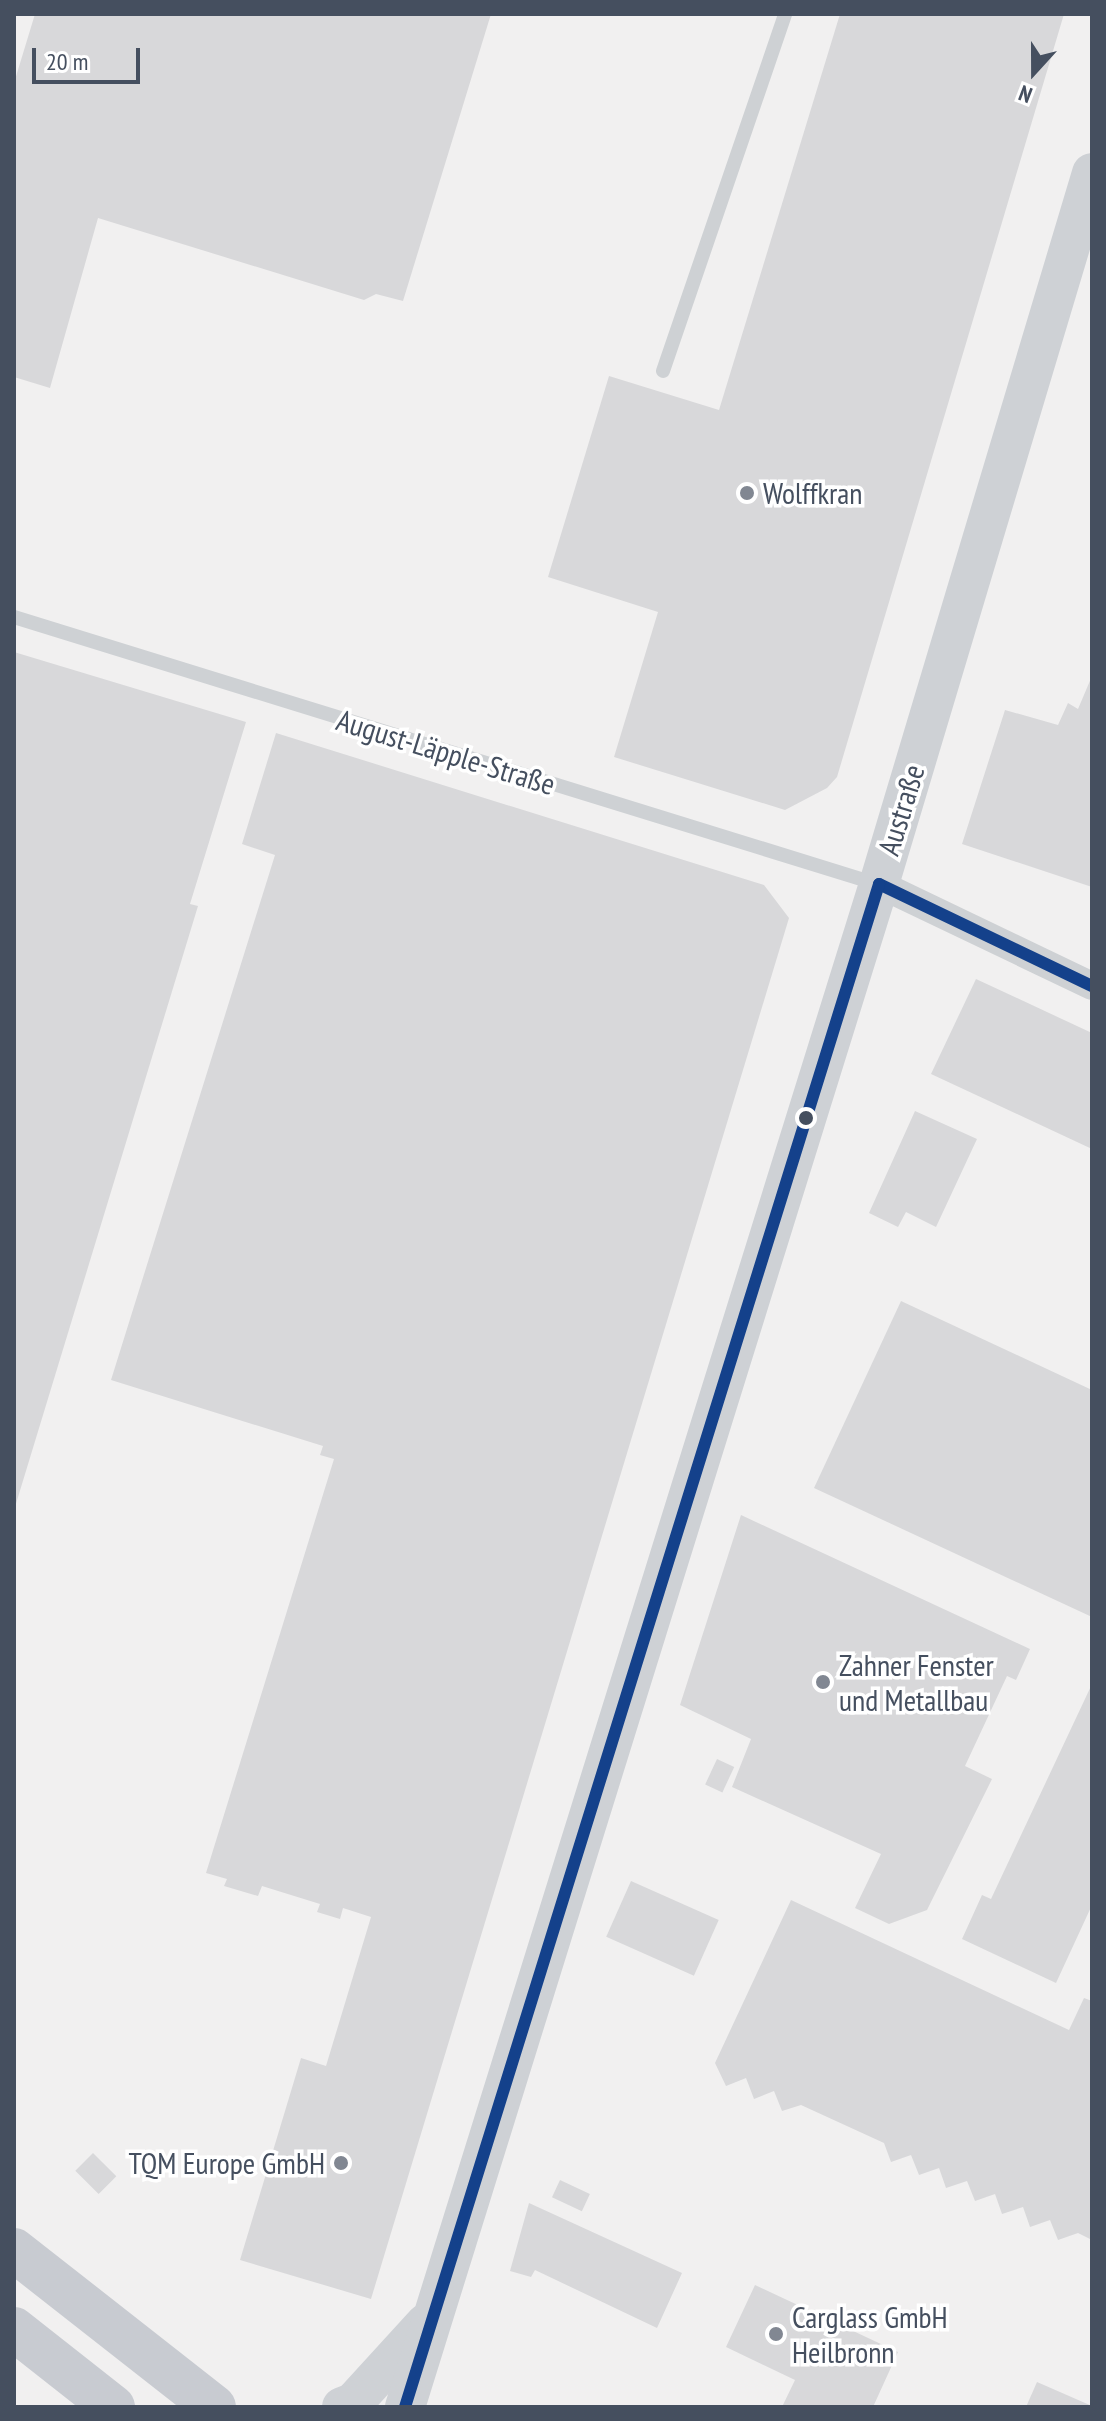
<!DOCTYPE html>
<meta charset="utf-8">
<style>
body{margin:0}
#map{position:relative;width:1106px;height:2421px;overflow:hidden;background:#f1f0f0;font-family:"PT Sans Narrow",sans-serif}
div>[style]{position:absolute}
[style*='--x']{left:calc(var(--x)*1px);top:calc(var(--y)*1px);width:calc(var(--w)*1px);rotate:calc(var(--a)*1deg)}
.building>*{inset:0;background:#d8d8da;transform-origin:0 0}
.lane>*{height:14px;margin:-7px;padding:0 7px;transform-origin:7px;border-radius:7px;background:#ced1d4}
.street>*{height:28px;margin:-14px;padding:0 14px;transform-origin:14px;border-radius:14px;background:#ced1d4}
.secondary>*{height:40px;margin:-20px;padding:0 20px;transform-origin:20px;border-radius:20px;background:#ced1d5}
.primary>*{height:44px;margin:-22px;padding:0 22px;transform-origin:22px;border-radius:22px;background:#c8cbd1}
.bus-1>*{height:12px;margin:-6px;padding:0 6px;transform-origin:6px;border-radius:6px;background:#14418b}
.dots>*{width:22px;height:22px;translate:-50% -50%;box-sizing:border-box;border:4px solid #fff;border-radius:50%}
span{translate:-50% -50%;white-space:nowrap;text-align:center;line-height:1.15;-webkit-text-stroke:7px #fff;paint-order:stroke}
.poi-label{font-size:30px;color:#454f5f}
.left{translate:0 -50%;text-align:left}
.right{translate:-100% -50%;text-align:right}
.street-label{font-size:30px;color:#454f5f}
.frame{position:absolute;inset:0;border:16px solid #454f5f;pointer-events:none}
.north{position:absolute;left:994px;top:32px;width:80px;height:80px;-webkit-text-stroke:6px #fff;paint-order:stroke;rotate:201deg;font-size:22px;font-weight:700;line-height:32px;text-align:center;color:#454f5f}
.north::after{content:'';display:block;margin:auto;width:28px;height:36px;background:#454f5f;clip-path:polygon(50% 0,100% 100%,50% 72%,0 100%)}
.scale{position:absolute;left:32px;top:48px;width:108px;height:36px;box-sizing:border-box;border:4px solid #454f5f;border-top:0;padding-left:10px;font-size:24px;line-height:28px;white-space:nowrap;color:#454f5f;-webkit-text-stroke:6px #fff;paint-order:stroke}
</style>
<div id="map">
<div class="building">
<div style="clip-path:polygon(35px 14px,491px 14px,403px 301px,376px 294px,364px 300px,98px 218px,50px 388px,14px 377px,14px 83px)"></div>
<div style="clip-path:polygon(840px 14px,1064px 14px,837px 777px,827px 788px,785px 810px,614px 757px,658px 612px,548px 577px,609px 376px,719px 410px)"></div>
<div style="clip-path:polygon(14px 652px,246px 722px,190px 904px,198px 906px,15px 1507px)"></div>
<div style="clip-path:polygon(1092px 676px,1092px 887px,962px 844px,1005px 710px,1058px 725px,1068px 703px,1078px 709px)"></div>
<div style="clip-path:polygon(276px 733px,764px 885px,789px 918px,371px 2299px,240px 2260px,301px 2058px,326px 2066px,371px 1917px,343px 1908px,340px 1919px,317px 1912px,320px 1904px,262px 1886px,258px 1896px,224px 1886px,227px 1879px,206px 1873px,334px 1459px,320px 1455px,323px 1446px,111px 1380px,275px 855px,242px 844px)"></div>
<div style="clip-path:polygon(976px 979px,1092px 1033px,1092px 1149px,931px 1074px)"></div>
<div style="clip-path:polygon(915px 1111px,977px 1139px,936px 1227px,906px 1212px,898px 1227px,869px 1213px)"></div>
<div style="clip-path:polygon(901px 1301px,1092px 1390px,1092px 1617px,814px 1488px)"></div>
<div style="clip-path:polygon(741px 1515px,1030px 1649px,1016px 1680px,1007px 1676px,965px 1766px,992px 1779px,927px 1910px,889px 1924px,855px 1908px,881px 1854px,732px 1787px,751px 1739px,680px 1705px)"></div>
<div style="clip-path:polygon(1092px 1684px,1092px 1905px,1056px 1983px,962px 1939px,982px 1895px,991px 1899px)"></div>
<div style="left:717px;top:1759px;width:19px;height:28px;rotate:25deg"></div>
<div style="left:631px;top:1881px;width:96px;height:61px;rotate:24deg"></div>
<div style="clip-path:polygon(791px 1900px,1069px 2030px,1084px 1998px,1092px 2001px,1092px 2240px,1078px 2233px,1058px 2240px,1050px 2220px,1030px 2227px,1023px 2207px,1002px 2214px,995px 2194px,975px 2201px,967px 2181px,946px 2188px,939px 2168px,919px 2175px,911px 2155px,891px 2162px,884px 2143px,801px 2105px,782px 2111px,774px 2091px,754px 2099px,746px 2078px,726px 2086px,715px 2063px)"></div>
<div style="left:93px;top:2153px;width:33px;height:25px;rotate:45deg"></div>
<div style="left:560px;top:2180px;width:33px;height:19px;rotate:25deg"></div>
<div style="clip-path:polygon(529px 2203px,682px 2273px,657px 2328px,535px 2270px,531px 2277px,510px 2271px)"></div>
<div style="clip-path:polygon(755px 2285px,898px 2352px,873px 2407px,782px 2407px,795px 2380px,726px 2347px)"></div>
<div style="clip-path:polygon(1037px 2382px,1092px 2406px,1092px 2407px,1026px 2407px)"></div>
</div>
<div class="lane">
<div style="--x:663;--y:371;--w:377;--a:-71.1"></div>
<div style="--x:14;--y:617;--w:903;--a:17.19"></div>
</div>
<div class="street">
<div style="--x:879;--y:884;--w:236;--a:25.6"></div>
</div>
<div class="secondary">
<div style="--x:342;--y:2407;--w:12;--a:-20"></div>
<div style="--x:353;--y:2403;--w:108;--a:-47.6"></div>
<div style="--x:405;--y:2407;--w:1595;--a:-72.71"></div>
<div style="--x:879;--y:884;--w:742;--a:-73.32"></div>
</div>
<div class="primary">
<div style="--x:14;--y:2250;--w:254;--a:38.1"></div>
<div style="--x:14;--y:2329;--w:126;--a:38.2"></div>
</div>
<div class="bus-1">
<div style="--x:879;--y:884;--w:236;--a:25.6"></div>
<div style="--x:405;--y:2407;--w:1595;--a:-72.71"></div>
</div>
<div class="dots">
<div style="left:747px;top:493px;background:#818792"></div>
<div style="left:806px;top:1118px;background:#454f5f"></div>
<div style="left:823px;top:1682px;background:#818792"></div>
<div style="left:341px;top:2163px;background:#818792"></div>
<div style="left:776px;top:2334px;background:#818792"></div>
</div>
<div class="poi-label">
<span class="left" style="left:763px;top:493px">Wolffkran</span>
<span class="left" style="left:839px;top:1682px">Zahner Fenster<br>und Metallbau</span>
<span class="right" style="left:325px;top:2163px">TQM Europe GmbH</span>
<span class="left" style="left:792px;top:2334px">Carglass GmbH<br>Heilbronn</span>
</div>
<div class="street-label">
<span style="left:446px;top:752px;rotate:17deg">August-Läpple-Straße</span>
<span style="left:901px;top:810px;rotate:-73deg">Austraße</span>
</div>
<div class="frame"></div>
<div class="north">N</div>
<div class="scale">20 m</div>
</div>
